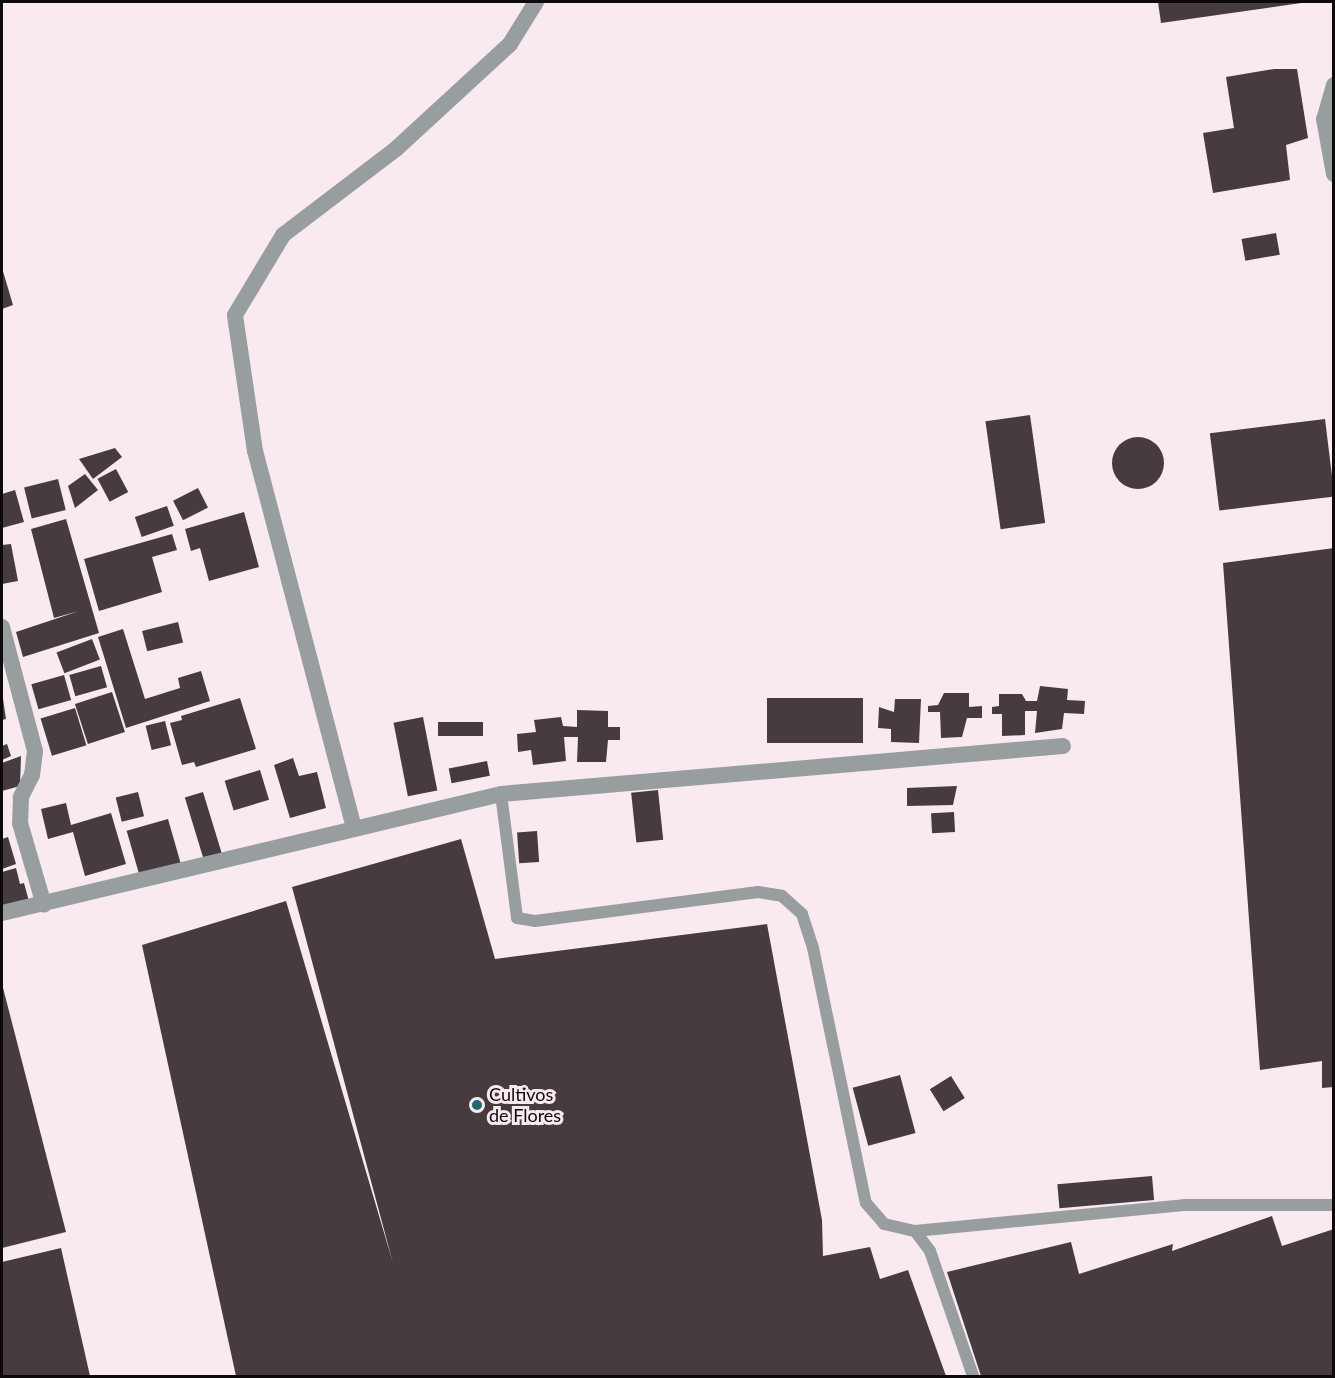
<!DOCTYPE html>
<style>
body{margin:0}
#map{position:relative;width:1335px;height:1378px;overflow:hidden;background:#f8eaee;font-family:Lato,sans-serif}
div>[style]{position:absolute}
[style*='--x']{left:calc(var(--x)*1px);top:calc(var(--y)*1px);width:calc(var(--w)*1px);rotate:calc(var(--a)*1deg)}
.building>*{inset:0;background:#463b3f;transform-origin:0 0}
.round{border-radius:50%}
.service>*{height:12px;margin:-6px;padding:0 6px;transform-origin:6px;border-radius:6px;background:#989e9f}
.minor>*{height:16px;margin:-8px;padding:0 8px;transform-origin:8px;border-radius:8px;background:#989e9f}
.dots>*{width:16px;height:16px;translate:-50% -50%;box-sizing:border-box;border:3px solid #f8eaee;border-radius:50%}
span{translate:-50% -50%;white-space:nowrap;text-align:center;line-height:1.15;-webkit-text-stroke:6px #f8eaee;paint-order:stroke}
.poi-label{font-size:18px;color:#0e0a0b}
.left{translate:0 -50%;text-align:left}
.frame{position:absolute;inset:0;border:3px solid #0e0a0b;pointer-events:none}
</style>
<div id="map">
<div class="building">
<div style="clip-path:polygon(1158px 2px,1301px 2px,1301px 3px,1161px 23px)"></div>
<div style="clip-path:polygon(1274px 69px,1297px 69px,1308px 138px,1286px 145px,1290px 180px,1213px 193px,1203px 133px,1234px 128px,1226px 77px)"></div>
<div style="left:1276px;top:233px;width:22px;height:35px;rotate:80deg"></div>
<div style="clip-path:polygon(2px 268px,13px 305px,2px 309px)"></div>
<div style="left:1030px;top:415px;width:109px;height:45px;rotate:82deg"></div>
<div style="left:1325px;top:419px;width:78px;height:116px;rotate:83deg"></div>
<div class="round" style="left:1112px;top:437px;width:52px;height:52px"></div>
<div style="clip-path:polygon(115px 448px,122px 457px,93px 479px,79px 459px)"></div>
<div style="left:116px;top:469px;width:26px;height:21px;rotate:62deg"></div>
<div style="clip-path:polygon(85px 474px,98px 490px,75px 508px,68px 486px)"></div>
<div style="left:58px;top:479px;width:32px;height:35px;rotate:76deg"></div>
<div style="left:198px;top:488px;width:22px;height:28px;rotate:63deg"></div>
<div style="clip-path:polygon(15px 490px,24px 522px,2px 528px,2px 494px)"></div>
<div style="left:167px;top:506px;width:21px;height:34px;rotate:71deg"></div>
<div style="clip-path:polygon(244px 512px,259px 567px,209px 581px,200px 548px,191px 551px,185px 529px)"></div>
<div style="clip-path:polygon(66px 519px,99px 633px,23px 657px,16px 632px,79px 611px,54px 618px,31px 529px)"></div>
<div style="clip-path:polygon(172px 534px,177px 550px,152px 557px,162px 592px,99px 611px,84px 559px)"></div>
<div style="clip-path:polygon(11px 544px,18px 581px,2px 584px,2px 545px)"></div>
<div style="clip-path:polygon(1334px 548px,1334px 1087px,1322px 1088px,1322px 1061px,1260px 1070px,1223px 563px)"></div>
<div style="left:178px;top:622px;width:21px;height:37px;rotate:76deg"></div>
<div style="clip-path:polygon(123px 629px,145px 699px,180px 688px,178px 678px,201px 671px,210px 701px,126px 728px,98px 637px)"></div>
<div style="left:92px;top:639px;width:22px;height:38px;rotate:69deg"></div>
<div style="left:101px;top:666px;width:22px;height:33px;rotate:74deg"></div>
<div style="left:64px;top:675px;width:26px;height:34px;rotate:74deg"></div>
<div style="clip-path:polygon(1040px 686px,1068px 689px,1067px 700px,1085px 701px,1084px 714px,1064px 713px,1062px 729px,1035px 733px,1037px 711px,1025px 711px,1025px 735px,1002px 736px,1002px 714px,992px 714px,992px 707px,999px 706px,999px 694px,1022px 694px,1026px 701px,1037px 701px)"></div>
<div style="left:112px;top:692px;width:42px;height:39px;rotate:72deg"></div>
<div style="clip-path:polygon(944px 693px,969px 693px,969px 707px,982px 706px,982px 718px,967px 718px,962px 737px,941px 738px,940px 712px,928px 712px,928px 706px,938px 705px)"></div>
<div style="clip-path:polygon(240px 698px,256px 749px,196px 767px,194px 762px,182px 765px,170px 723px,182px 720px,181px 716px)"></div>
<div style="left:863px;top:698px;width:45px;height:96px;rotate:90deg"></div>
<div style="clip-path:polygon(3px 699px,6px 719px,2px 720px,2px 700px)"></div>
<div style="clip-path:polygon(895px 699px,921px 699px,919px 743px,891px 742px,891px 729px,878px 728px,879px 707px,894px 712px)"></div>
<div style="left:75px;top:708px;width:39px;height:36px;rotate:73deg"></div>
<div style="clip-path:polygon(577px 710px,608px 711px,608px 727px,620px 727px,620px 740px,608px 740px,606px 762px,577px 762px,578px 737px,564px 737px,566px 761px,533px 765px,531px 750px,518px 752px,517px 734px,536px 732px,534px 720px,561px 717px,563px 726px,577px 727px)"></div>
<div style="left:423px;top:717px;width:75px;height:30px;rotate:79deg"></div>
<div style="left:165px;top:721px;width:25px;height:20px;rotate:76deg"></div>
<div style="left:483px;top:722px;width:14px;height:45px;rotate:90deg"></div>
<div style="clip-path:polygon(7px 744px,11px 756px,2px 760px,2px 746px)"></div>
<div style="clip-path:polygon(21px 756px,20px 786px,2px 791px,2px 763px)"></div>
<div style="clip-path:polygon(293px 758px,299px 776px,317px 772px,326px 808px,290px 818px,274px 765px)"></div>
<div style="left:487px;top:761px;width:15px;height:39px;rotate:79deg"></div>
<div style="left:260px;top:770px;width:31px;height:37px;rotate:73deg"></div>
<div style="clip-path:polygon(957px 786px,953px 805px,907px 806px,907px 788px)"></div>
<div style="left:658px;top:790px;width:50px;height:27px;rotate:84deg"></div>
<div style="left:138px;top:792px;width:25px;height:23px;rotate:76deg"></div>
<div style="left:203px;top:792px;width:67px;height:19px;rotate:73deg"></div>
<div style="clip-path:polygon(66px 803px,71px 825px,111px 813px,126px 864px,85px 876px,73px 832px,48px 839px,41px 809px)"></div>
<div style="left:954px;top:812px;width:20px;height:23px;rotate:87deg"></div>
<div style="left:168px;top:819px;width:47px;height:43px;rotate:74deg"></div>
<div style="left:537px;top:831px;width:31px;height:20px;rotate:86deg"></div>
<div style="clip-path:polygon(8px 837px,16px 864px,2px 869px,2px 839px)"></div>
<div style="clip-path:polygon(461px 839px,495px 959px,767px 924px,822px 1220px,823px 1256px,870px 1247px,880px 1279px,908px 1270px,946px 1376px,236px 1376px,142px 945px,286px 901px,393px 1263px,292px 887px)"></div>
<div style="clip-path:polygon(16px 868px,20px 884px,24px 883px,30px 905px,2px 913px,2px 872px)"></div>
<div style="clip-path:polygon(2px 984px,66px 1232px,2px 1248px)"></div>
<div style="left:900px;top:1075px;width:60px;height:49px;rotate:75deg"></div>
<div style="left:951px;top:1076px;width:26px;height:25px;rotate:58deg"></div>
<div style="left:1152px;top:1176px;width:24px;height:95px;rotate:85deg"></div>
<div style="clip-path:polygon(1272px 1216px,1282px 1246px,1334px 1229px,1334px 1376px,981px 1376px,947px 1272px,1071px 1242px,1079px 1274px,1173px 1244px,1172px 1251px)"></div>
<div style="clip-path:polygon(61px 1248px,90px 1376px,2px 1376px,2px 1262px)"></div>
</div>
<div class="service">
<div style="--x:501;--y:794;--w:125;--a:82.6"></div>
<div style="--x:517;--y:918;--w:18;--a:9"></div>
<div style="--x:535;--y:921;--w:225;--a:-7.4"></div>
<div style="--x:758;--y:892;--w:24;--a:9"></div>
<div style="--x:782;--y:896;--w:27;--a:42"></div>
<div style="--x:802;--y:914;--w:36;--a:72"></div>
<div style="--x:813;--y:948;--w:260;--a:78.3"></div>
<div style="--x:866;--y:1203;--w:28;--a:49"></div>
<div style="--x:884;--y:1224;--w:32;--a:13"></div>
<div style="--x:915;--y:1231;--w:270;--a:-5.5"></div>
<div style="--x:1184;--y:1205;--w:150;--a:0"></div>
<div style="--x:915;--y:1231;--w:25;--a:53"></div>
<div style="--x:930;--y:1251;--w:132;--a:71"></div>
</div>
<div class="minor">
<div style="--x:1334;--y:85;--w:35;--a:106"></div>
<div style="--x:1324;--y:119;--w:56;--a:79.7"></div>
<div style="--x:2;--y:627;--w:128;--a:75.1"></div>
<div style="--x:35;--y:751;--w:24;--a:97"></div>
<div style="--x:32;--y:775;--w:25;--a:117"></div>
<div style="--x:21;--y:797;--w:26;--a:92"></div>
<div style="--x:20;--y:823;--w:85;--a:73.7"></div>
<div style="--x:354;--y:828;--w:390;--a:-104.7"></div>
<div style="--x:255;--y:451;--w:137;--a:-98.4"></div>
<div style="--x:235;--y:315;--w:93;--a:-59"></div>
<div style="--x:283;--y:235;--w:143;--a:-37.3"></div>
<div style="--x:397;--y:148;--w:154;--a:-42.6"></div>
<div style="--x:510;--y:44;--w:49;--a:-58.2"></div>
<div style="--x:2;--y:913;--w:513;--a:-13.41"></div>
<div style="--x:501;--y:794;--w:564;--a:-4.88"></div>
</div>
<div class="dots">
<div style="left:477px;top:1105px;background:#1f6874"></div>
</div>
<div class="poi-label">
<span class="left" style="left:489px;top:1105px">Cultivos<br>de Flores</span>
</div>
<div class="frame"></div>
</div>
